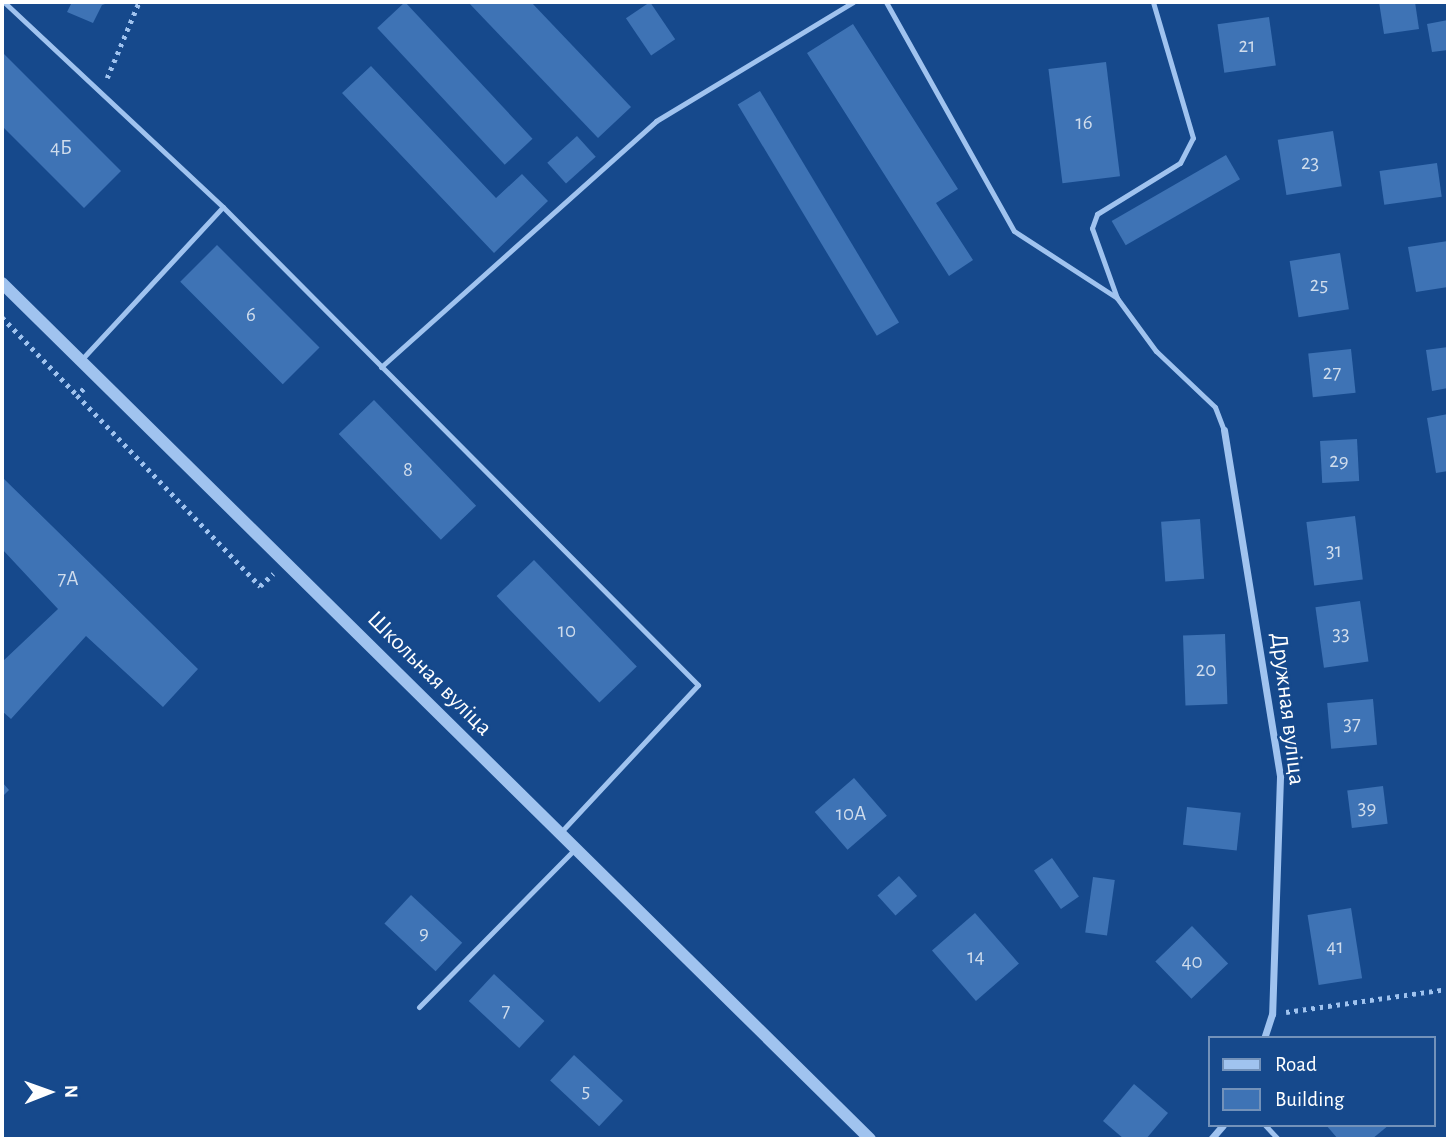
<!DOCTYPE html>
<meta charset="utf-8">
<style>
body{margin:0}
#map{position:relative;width:1450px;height:1141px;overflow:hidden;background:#16498c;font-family:"Alegreya Sans",sans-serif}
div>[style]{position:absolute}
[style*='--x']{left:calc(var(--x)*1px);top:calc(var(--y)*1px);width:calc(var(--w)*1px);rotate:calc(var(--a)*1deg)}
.building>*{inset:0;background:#3e73b5;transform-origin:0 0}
.path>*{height:4.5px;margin-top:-2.25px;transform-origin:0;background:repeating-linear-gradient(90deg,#a0c3ef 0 3.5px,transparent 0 8.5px)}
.service>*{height:5px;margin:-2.5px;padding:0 2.5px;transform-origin:2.5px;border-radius:2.5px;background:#a0c3ef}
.minor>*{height:7px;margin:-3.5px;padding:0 3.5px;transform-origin:3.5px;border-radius:3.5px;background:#a0c3ef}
.tertiary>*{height:12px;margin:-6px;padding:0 6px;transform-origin:6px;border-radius:6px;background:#a0c3ef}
span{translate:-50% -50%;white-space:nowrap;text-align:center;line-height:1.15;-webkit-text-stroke:5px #16498c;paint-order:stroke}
.number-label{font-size:21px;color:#cfdcec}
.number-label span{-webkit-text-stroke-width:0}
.street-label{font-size:24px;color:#fff}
.frame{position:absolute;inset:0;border:4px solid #fff;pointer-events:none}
.legend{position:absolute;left:1208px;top:1036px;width:228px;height:91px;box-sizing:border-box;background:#16498c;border:2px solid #7392ba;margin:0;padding:9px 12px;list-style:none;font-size:21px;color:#fff}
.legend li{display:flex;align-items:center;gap:14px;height:35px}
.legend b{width:35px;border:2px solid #7392ba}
.north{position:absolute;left:14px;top:1057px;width:70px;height:70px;-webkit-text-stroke:5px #16498c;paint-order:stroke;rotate:89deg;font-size:19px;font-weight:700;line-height:28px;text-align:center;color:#fff}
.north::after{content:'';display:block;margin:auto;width:24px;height:32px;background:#fff;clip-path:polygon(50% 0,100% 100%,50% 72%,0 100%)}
</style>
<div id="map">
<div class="building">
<div style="clip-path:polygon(72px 2px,111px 2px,102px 5px,93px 23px,67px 12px)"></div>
<div style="left:405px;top:2px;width:187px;height:38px;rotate:47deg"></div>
<div style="clip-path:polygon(468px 2px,531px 2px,631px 107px,598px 138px)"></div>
<div style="left:650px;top:2px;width:45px;height:29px;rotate:56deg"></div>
<div style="clip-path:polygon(1379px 2px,1415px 2px,1419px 29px,1384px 34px)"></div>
<div style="left:1269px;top:17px;width:49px;height:52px;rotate:82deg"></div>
<div style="clip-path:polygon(1448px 20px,1448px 50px,1432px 52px,1427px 24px)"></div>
<div style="clip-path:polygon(853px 24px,958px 189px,936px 203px,973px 260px,949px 276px,807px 53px)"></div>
<div style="clip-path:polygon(2px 52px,121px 171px,84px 208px,2px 126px)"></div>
<div style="left:1106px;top:62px;width:115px;height:58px;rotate:83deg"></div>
<div style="clip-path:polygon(371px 66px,496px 198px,522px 174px,548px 201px,494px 253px,342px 93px)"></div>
<div style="left:760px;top:91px;width:270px;height:26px;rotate:59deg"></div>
<div style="left:1333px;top:131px;width:56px;height:56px;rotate:81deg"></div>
<div style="left:577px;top:136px;width:28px;height:40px;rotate:48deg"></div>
<div style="left:1226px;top:155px;width:28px;height:132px;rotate:60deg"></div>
<div style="left:1437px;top:163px;width:34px;height:58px;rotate:82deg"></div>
<div style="clip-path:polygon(1448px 241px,1448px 287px,1416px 292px,1408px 247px)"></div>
<div style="left:217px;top:245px;width:145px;height:52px;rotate:45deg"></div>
<div style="left:1340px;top:253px;width:57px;height:51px;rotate:81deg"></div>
<div style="clip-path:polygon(1448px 347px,1448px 388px,1432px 391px,1426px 350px)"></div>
<div style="left:1351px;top:349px;width:44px;height:43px;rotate:84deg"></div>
<div style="left:374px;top:400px;width:147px;height:49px;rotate:46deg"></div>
<div style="clip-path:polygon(1448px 414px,1448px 471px,1436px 473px,1427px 418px)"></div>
<div style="left:1357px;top:439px;width:42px;height:37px;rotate:87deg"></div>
<div style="clip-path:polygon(2px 477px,198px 669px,163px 707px,86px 636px,11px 719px,2px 711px,2px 662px,58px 609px,2px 549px)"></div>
<div style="left:1355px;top:516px;width:64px;height:49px;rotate:83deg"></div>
<div style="left:1200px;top:519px;width:60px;height:39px;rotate:86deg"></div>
<div style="left:534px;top:560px;width:148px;height:52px;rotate:46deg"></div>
<div style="left:1360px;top:601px;width:61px;height:45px;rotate:82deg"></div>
<div style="left:1225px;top:634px;width:70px;height:42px;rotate:88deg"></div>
<div style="left:1373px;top:699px;width:46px;height:46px;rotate:85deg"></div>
<div style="left:854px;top:778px;width:50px;height:52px;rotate:49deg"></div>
<div style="clip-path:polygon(2px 782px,9px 790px,2px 797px)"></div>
<div style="left:1383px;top:786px;width:38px;height:36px;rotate:83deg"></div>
<div style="left:1187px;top:807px;width:54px;height:38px;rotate:6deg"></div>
<div style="left:1052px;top:858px;width:47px;height:22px;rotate:55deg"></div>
<div style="left:899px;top:876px;width:27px;height:29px;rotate:48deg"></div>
<div style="left:1093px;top:877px;width:22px;height:56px;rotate:8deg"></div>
<div style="left:411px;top:895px;width:70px;height:39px;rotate:43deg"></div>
<div style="left:1351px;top:908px;width:71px;height:44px;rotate:81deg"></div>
<div style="left:975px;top:913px;width:67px;height:57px;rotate:49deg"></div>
<div style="left:1192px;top:926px;width:52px;height:51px;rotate:46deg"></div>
<div style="left:494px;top:974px;width:69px;height:37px;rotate:43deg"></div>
<div style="left:574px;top:1055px;width:67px;height:35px;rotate:43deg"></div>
<div style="clip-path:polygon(1134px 1084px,1168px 1113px,1146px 1139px,1124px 1139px,1103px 1121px)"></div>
<div style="clip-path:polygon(1326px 1125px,1389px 1125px,1372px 1139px,1338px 1139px)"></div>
</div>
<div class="path">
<div style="--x:107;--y:78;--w:82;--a:-67.2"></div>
<div style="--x:2;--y:317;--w:108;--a:46.1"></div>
<div style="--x:84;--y:389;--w:9;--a:139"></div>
<div style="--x:77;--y:395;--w:265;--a:46.2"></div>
<div style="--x:260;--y:586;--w:18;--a:-43"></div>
<div style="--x:1286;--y:1012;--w:164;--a:-8.1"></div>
</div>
<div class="service">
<div style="--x:4;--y:2;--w:300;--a:43.1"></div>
<div style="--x:223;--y:207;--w:674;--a:45.18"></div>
<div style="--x:698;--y:685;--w:202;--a:133"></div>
<div style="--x:886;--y:2;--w:262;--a:60.8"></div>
<div style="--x:1014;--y:231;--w:123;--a:33"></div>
<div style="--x:1117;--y:298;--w:66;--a:53.7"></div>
<div style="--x:1156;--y:351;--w:81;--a:43.5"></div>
<div style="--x:1215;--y:407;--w:25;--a:69"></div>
<div style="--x:1117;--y:298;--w:74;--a:-109.7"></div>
<div style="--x:1092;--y:228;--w:15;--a:-70"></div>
<div style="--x:1097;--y:214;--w:97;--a:-31.6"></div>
<div style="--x:1180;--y:163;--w:28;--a:-63"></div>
<div style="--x:1193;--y:138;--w:142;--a:-106.4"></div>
<div style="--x:82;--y:359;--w:207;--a:-47.2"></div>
<div style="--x:381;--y:367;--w:369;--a:-41.8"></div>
<div style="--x:656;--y:121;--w:230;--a:-31.1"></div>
<div style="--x:419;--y:1007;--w:223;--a:-45.4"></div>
<div style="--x:1265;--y:1125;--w:19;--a:47"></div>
</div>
<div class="minor">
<div style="--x:1224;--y:430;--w:351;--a:80.8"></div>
<div style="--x:1280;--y:777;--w:237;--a:91.9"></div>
<div style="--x:1272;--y:1014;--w:25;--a:108"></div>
<div style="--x:1211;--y:1139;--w:18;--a:-49"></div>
</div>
<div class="tertiary">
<div style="--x:2;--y:283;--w:1219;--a:44.6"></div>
</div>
<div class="number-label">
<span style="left:1247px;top:46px">21</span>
<span style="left:1084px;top:123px">16</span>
<span style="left:61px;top:148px">4Б</span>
<span style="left:1310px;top:163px">23</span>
<span style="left:1319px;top:285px">25</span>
<span style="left:251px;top:315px">6</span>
<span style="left:1332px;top:373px">27</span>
<span style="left:1339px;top:461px">29</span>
<span style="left:408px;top:470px">8</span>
<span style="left:1334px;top:551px">31</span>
<span style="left:68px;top:579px">7А</span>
<span style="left:567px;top:631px">10</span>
<span style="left:1341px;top:634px">33</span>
<span style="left:1206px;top:670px">20</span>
<span style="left:1352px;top:724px">37</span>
<span style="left:1367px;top:808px">39</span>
<span style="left:851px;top:814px">10А</span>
<span style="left:424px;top:933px">9</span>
<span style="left:1335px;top:947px">41</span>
<span style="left:976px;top:957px">14</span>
<span style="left:1192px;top:962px">40</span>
<span style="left:506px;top:1011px">7</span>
<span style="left:586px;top:1091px">5</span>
</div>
<div class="street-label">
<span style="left:429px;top:674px;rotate:45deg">Школьная вуліца</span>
<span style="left:1287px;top:709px;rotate:83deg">Дружная вуліца</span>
</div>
<div class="frame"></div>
<ul class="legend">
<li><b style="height:9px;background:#a0c3ef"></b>Road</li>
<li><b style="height:19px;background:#3e73b5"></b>Building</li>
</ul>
<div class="north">N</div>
</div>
